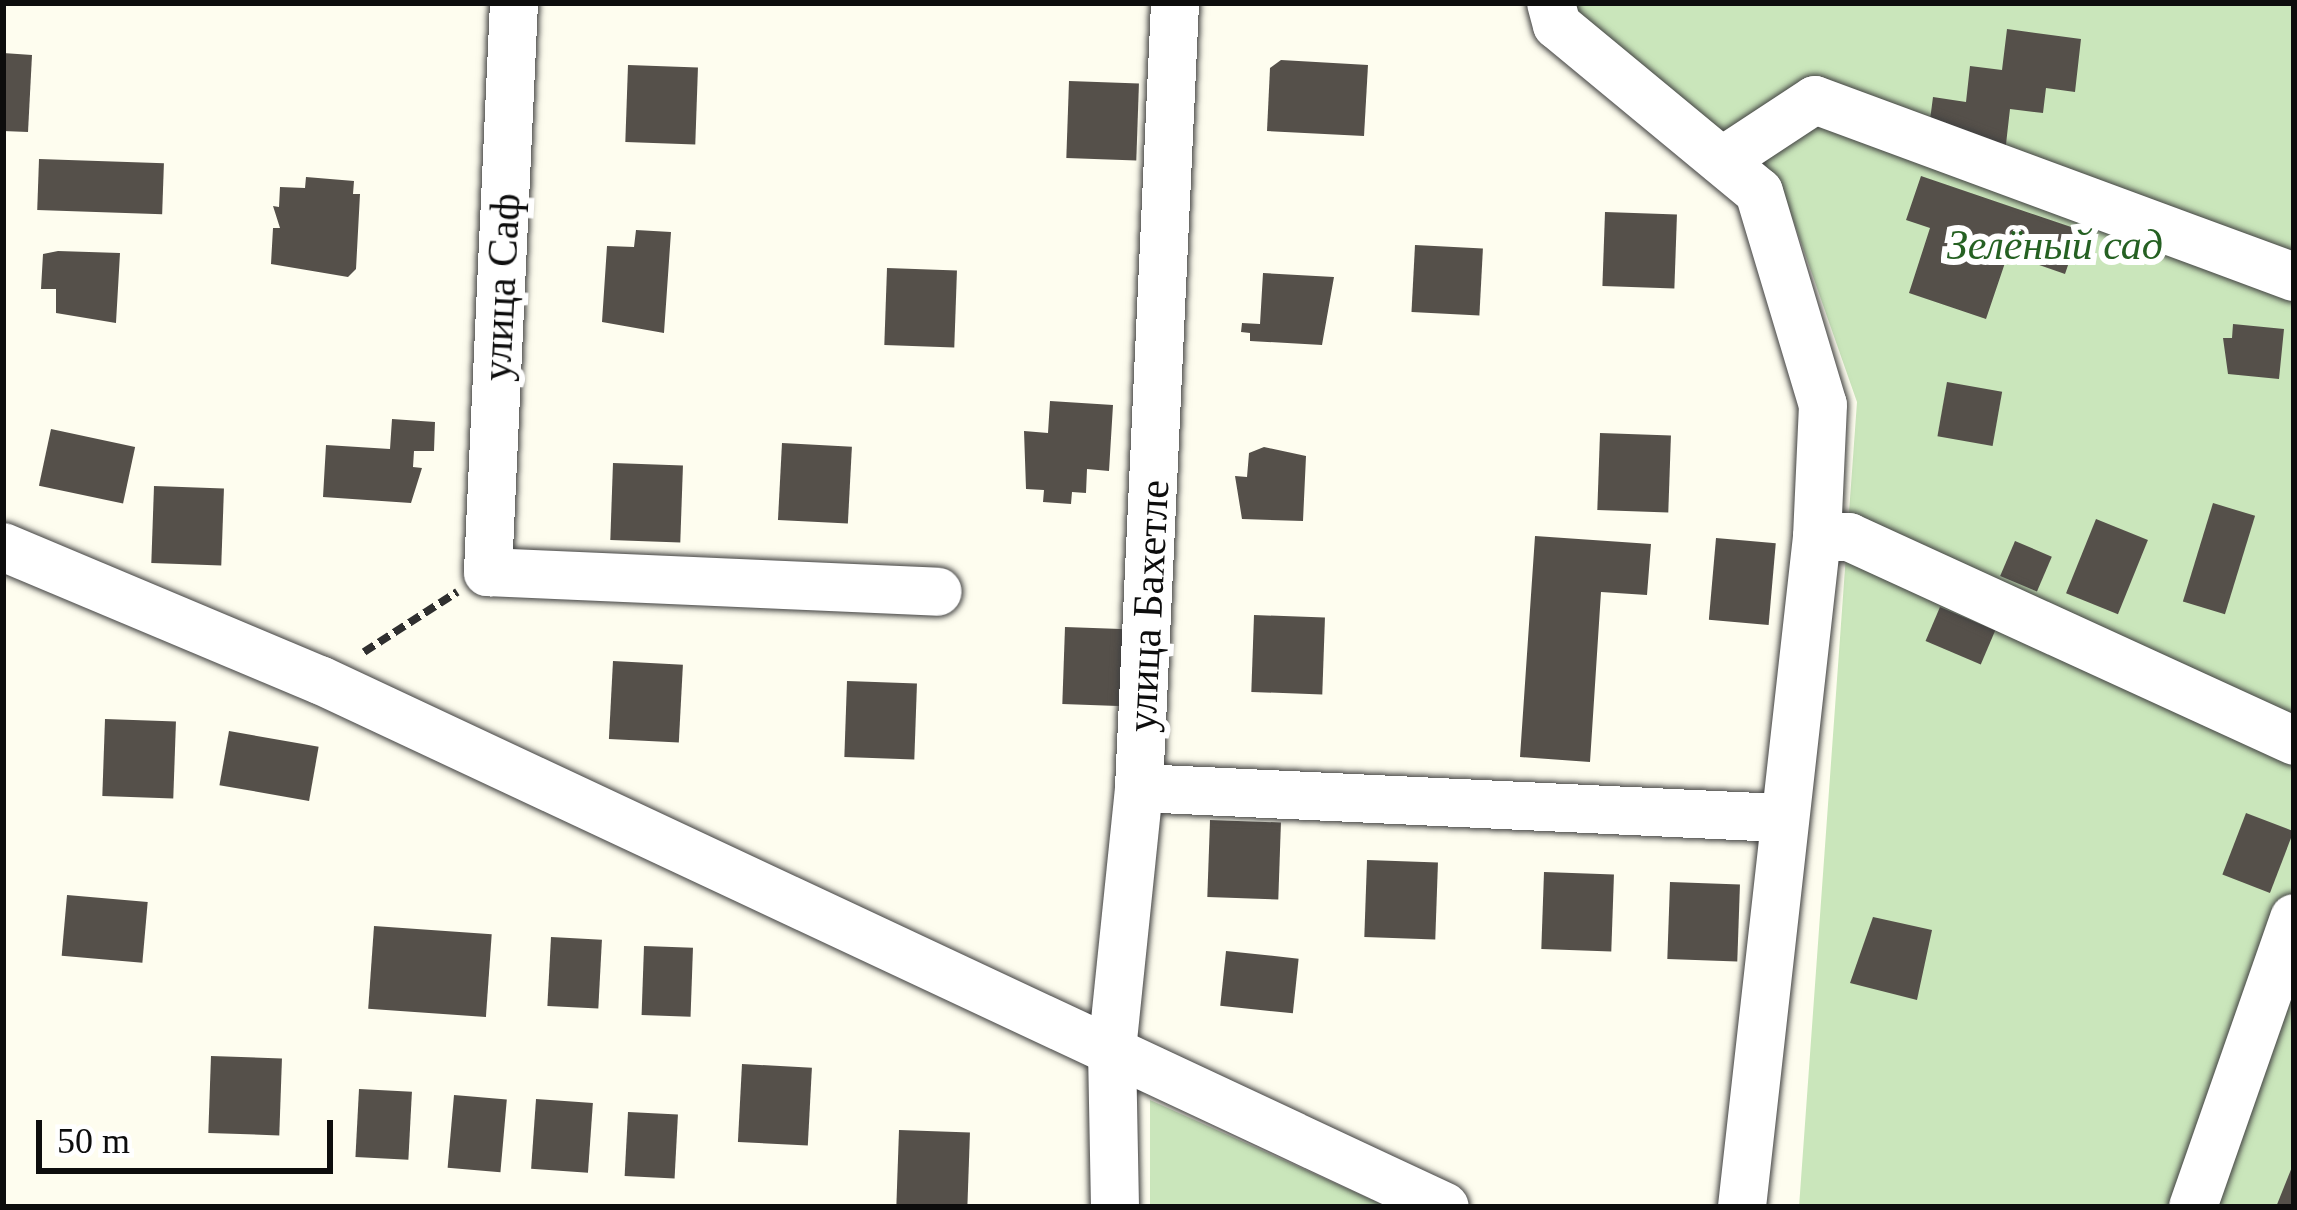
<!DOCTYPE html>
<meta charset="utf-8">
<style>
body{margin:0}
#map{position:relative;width:2297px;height:1210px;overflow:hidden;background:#fefdef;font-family:Georgia,serif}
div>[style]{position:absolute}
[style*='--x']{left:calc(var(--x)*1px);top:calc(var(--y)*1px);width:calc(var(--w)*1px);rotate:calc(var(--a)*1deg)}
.green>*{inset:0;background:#cae6bb}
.building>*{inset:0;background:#55504a;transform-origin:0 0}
.path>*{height:8px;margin-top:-4px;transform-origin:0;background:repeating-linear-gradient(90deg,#2f2f2f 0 12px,transparent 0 18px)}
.roads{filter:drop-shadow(0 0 3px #404040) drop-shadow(0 0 3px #404040)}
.minor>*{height:48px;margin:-24px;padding:0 24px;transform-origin:24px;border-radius:24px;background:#fff}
span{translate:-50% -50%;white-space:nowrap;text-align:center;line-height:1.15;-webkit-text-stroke:12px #fff;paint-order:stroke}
.park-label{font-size:42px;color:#256022;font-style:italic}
.street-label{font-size:42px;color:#0d0d0d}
.frame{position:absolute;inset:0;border:6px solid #0d0d0d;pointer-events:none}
.scale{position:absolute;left:36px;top:1120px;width:297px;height:54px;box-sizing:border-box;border:6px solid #0d0d0d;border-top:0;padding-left:15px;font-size:36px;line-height:42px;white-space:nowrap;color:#0d0d0d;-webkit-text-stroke:9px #fff;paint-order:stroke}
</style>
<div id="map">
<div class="green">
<div style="clip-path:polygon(1567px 3px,2294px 3px,2294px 1207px,1799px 1207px,1857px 402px,1783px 191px)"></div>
<div style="clip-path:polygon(1150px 1100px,1388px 1207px,1150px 1207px)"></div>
</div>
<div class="building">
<div style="clip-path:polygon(2007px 29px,2081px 39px,2075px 92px,2046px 88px,2043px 113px,2010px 109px,2005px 153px,1927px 143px,1933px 97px,1966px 102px,1970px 66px,2002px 70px)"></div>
<div style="clip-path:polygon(3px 53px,32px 55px,28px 132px,3px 131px)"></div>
<div style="clip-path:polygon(1281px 60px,1368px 65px,1364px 136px,1267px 131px,1270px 68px)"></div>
<div style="left:628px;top:65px;width:70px;height:77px;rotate:2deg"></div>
<div style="left:1069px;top:81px;width:70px;height:77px;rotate:2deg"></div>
<div style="left:39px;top:159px;width:125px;height:51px;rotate:2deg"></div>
<div style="clip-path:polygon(1921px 176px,2080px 230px,2065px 274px,2008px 254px,1986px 319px,1909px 293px,1930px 228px,1906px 220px)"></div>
<div style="clip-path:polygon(306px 177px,354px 181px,353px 194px,360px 194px,356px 269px,348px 277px,271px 264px,273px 228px,280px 228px,273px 206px,279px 207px,280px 187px,305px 188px)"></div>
<div style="left:1605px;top:212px;width:72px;height:74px;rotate:2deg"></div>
<div style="clip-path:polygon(636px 230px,671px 232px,664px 333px,602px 322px,607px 246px,634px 247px)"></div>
<div style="left:1415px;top:245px;width:68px;height:67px;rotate:3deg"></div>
<div style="clip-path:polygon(58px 251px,120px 253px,116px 323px,56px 313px,56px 289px,41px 289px,43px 254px)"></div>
<div style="left:887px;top:268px;width:70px;height:77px;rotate:2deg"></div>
<div style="clip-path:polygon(1263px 273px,1334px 277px,1322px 345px,1250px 341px,1250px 333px,1241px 332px,1242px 323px,1260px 324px)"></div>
<div style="clip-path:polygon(2233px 324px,2284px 329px,2279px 379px,2228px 374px,2223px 338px,2232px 338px)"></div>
<div style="left:1947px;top:382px;width:56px;height:55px;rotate:10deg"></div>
<div style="clip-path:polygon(1050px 401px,1113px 405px,1109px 471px,1087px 469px,1086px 493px,1072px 492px,1071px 504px,1043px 502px,1044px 490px,1026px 489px,1024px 431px,1048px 433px)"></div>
<div style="clip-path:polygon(392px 419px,435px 422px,434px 451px,414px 451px,413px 467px,422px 468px,411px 503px,323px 497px,326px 445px,390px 449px)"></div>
<div style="left:51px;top:429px;width:86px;height:58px;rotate:12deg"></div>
<div style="left:1600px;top:433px;width:71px;height:77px;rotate:2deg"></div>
<div style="left:782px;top:443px;width:70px;height:77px;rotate:3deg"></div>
<div style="clip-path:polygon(1264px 447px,1306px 456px,1303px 521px,1242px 519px,1235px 476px,1247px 477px,1249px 453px)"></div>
<div style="left:613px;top:463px;width:70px;height:77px;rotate:2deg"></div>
<div style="left:154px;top:486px;width:70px;height:77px;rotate:2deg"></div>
<div style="left:2213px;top:503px;width:44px;height:103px;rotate:17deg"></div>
<div style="left:2096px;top:519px;width:56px;height:80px;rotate:22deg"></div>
<div style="clip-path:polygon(1535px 536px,1651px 544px,1647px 595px,1601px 592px,1590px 762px,1520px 757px)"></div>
<div style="left:1716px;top:538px;width:60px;height:82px;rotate:5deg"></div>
<div style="left:2015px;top:541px;width:40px;height:38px;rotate:23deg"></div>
<div style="left:1940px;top:607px;width:60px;height:37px;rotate:23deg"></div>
<div style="left:1254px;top:615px;width:71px;height:77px;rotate:2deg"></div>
<div style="left:1065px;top:627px;width:70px;height:77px;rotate:2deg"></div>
<div style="left:613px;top:661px;width:70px;height:78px;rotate:3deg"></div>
<div style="left:847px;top:681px;width:70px;height:76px;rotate:2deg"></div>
<div style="left:105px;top:719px;width:71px;height:77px;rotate:2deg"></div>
<div style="left:229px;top:731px;width:91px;height:55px;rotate:10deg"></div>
<div style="left:2246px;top:813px;width:51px;height:66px;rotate:21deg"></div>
<div style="left:1210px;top:820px;width:71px;height:77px;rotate:2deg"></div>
<div style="left:1367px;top:860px;width:71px;height:77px;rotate:2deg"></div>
<div style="left:1544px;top:872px;width:70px;height:77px;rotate:2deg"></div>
<div style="left:1670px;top:882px;width:70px;height:77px;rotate:2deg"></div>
<div style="left:67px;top:895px;width:81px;height:61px;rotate:5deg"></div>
<div style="clip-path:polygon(1873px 917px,1932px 930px,1917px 1000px,1850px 983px)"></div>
<div style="left:374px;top:926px;width:118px;height:83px;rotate:4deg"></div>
<div style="left:551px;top:937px;width:51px;height:69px;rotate:3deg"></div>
<div style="left:644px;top:946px;width:49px;height:69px;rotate:2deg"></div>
<div style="left:1226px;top:951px;width:73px;height:55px;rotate:6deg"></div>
<div style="left:211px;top:1056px;width:71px;height:77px;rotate:2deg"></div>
<div style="left:742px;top:1064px;width:70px;height:78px;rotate:3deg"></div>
<div style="left:359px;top:1089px;width:53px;height:68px;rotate:3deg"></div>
<div style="left:454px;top:1095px;width:53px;height:73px;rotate:5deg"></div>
<div style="left:536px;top:1099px;width:57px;height:70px;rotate:4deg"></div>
<div style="left:628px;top:1112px;width:50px;height:64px;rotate:3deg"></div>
<div style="left:899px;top:1130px;width:71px;height:76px;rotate:2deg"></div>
<div style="clip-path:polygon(2294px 1162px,2294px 1207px,2276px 1207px)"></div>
</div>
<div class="path">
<div style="--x:364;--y:652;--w:111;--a:-32.8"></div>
</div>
<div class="roads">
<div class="minor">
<div style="--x:514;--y:3;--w:570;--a:92.62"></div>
<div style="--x:488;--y:572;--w:450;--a:2.5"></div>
<div style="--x:1551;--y:3;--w:23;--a:75"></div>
<div style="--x:1557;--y:25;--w:262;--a:39.6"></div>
<div style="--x:1759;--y:192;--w:222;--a:73.3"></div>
<div style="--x:1823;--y:405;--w:132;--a:92.6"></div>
<div style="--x:1817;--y:537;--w:674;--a:96.39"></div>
<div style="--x:1722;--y:161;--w:111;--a:-33.3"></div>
<div style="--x:1815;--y:100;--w:511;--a:20.28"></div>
<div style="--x:1817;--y:537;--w:32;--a:0"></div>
<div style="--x:1849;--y:537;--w:490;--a:24.6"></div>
<div style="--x:3;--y:547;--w:344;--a:22.8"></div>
<div style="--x:320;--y:680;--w:1242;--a:25.1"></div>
<div style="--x:1139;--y:788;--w:642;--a:2.68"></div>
<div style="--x:1115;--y:1207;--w:157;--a:-91.1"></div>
<div style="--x:1112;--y:1050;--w:263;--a:-84.1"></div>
<div style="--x:1139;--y:788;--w:786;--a:-87.37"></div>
<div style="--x:2193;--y:1207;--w:306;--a:-70.7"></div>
</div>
</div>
<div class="park-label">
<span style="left:2055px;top:245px">Зелёный сад</span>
</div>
<div class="street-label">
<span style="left:501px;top:287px;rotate:-87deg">улица Саф</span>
<span style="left:1148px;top:606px;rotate:-87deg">улица Бахетле</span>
</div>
<div class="frame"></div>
<div class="scale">50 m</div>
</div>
